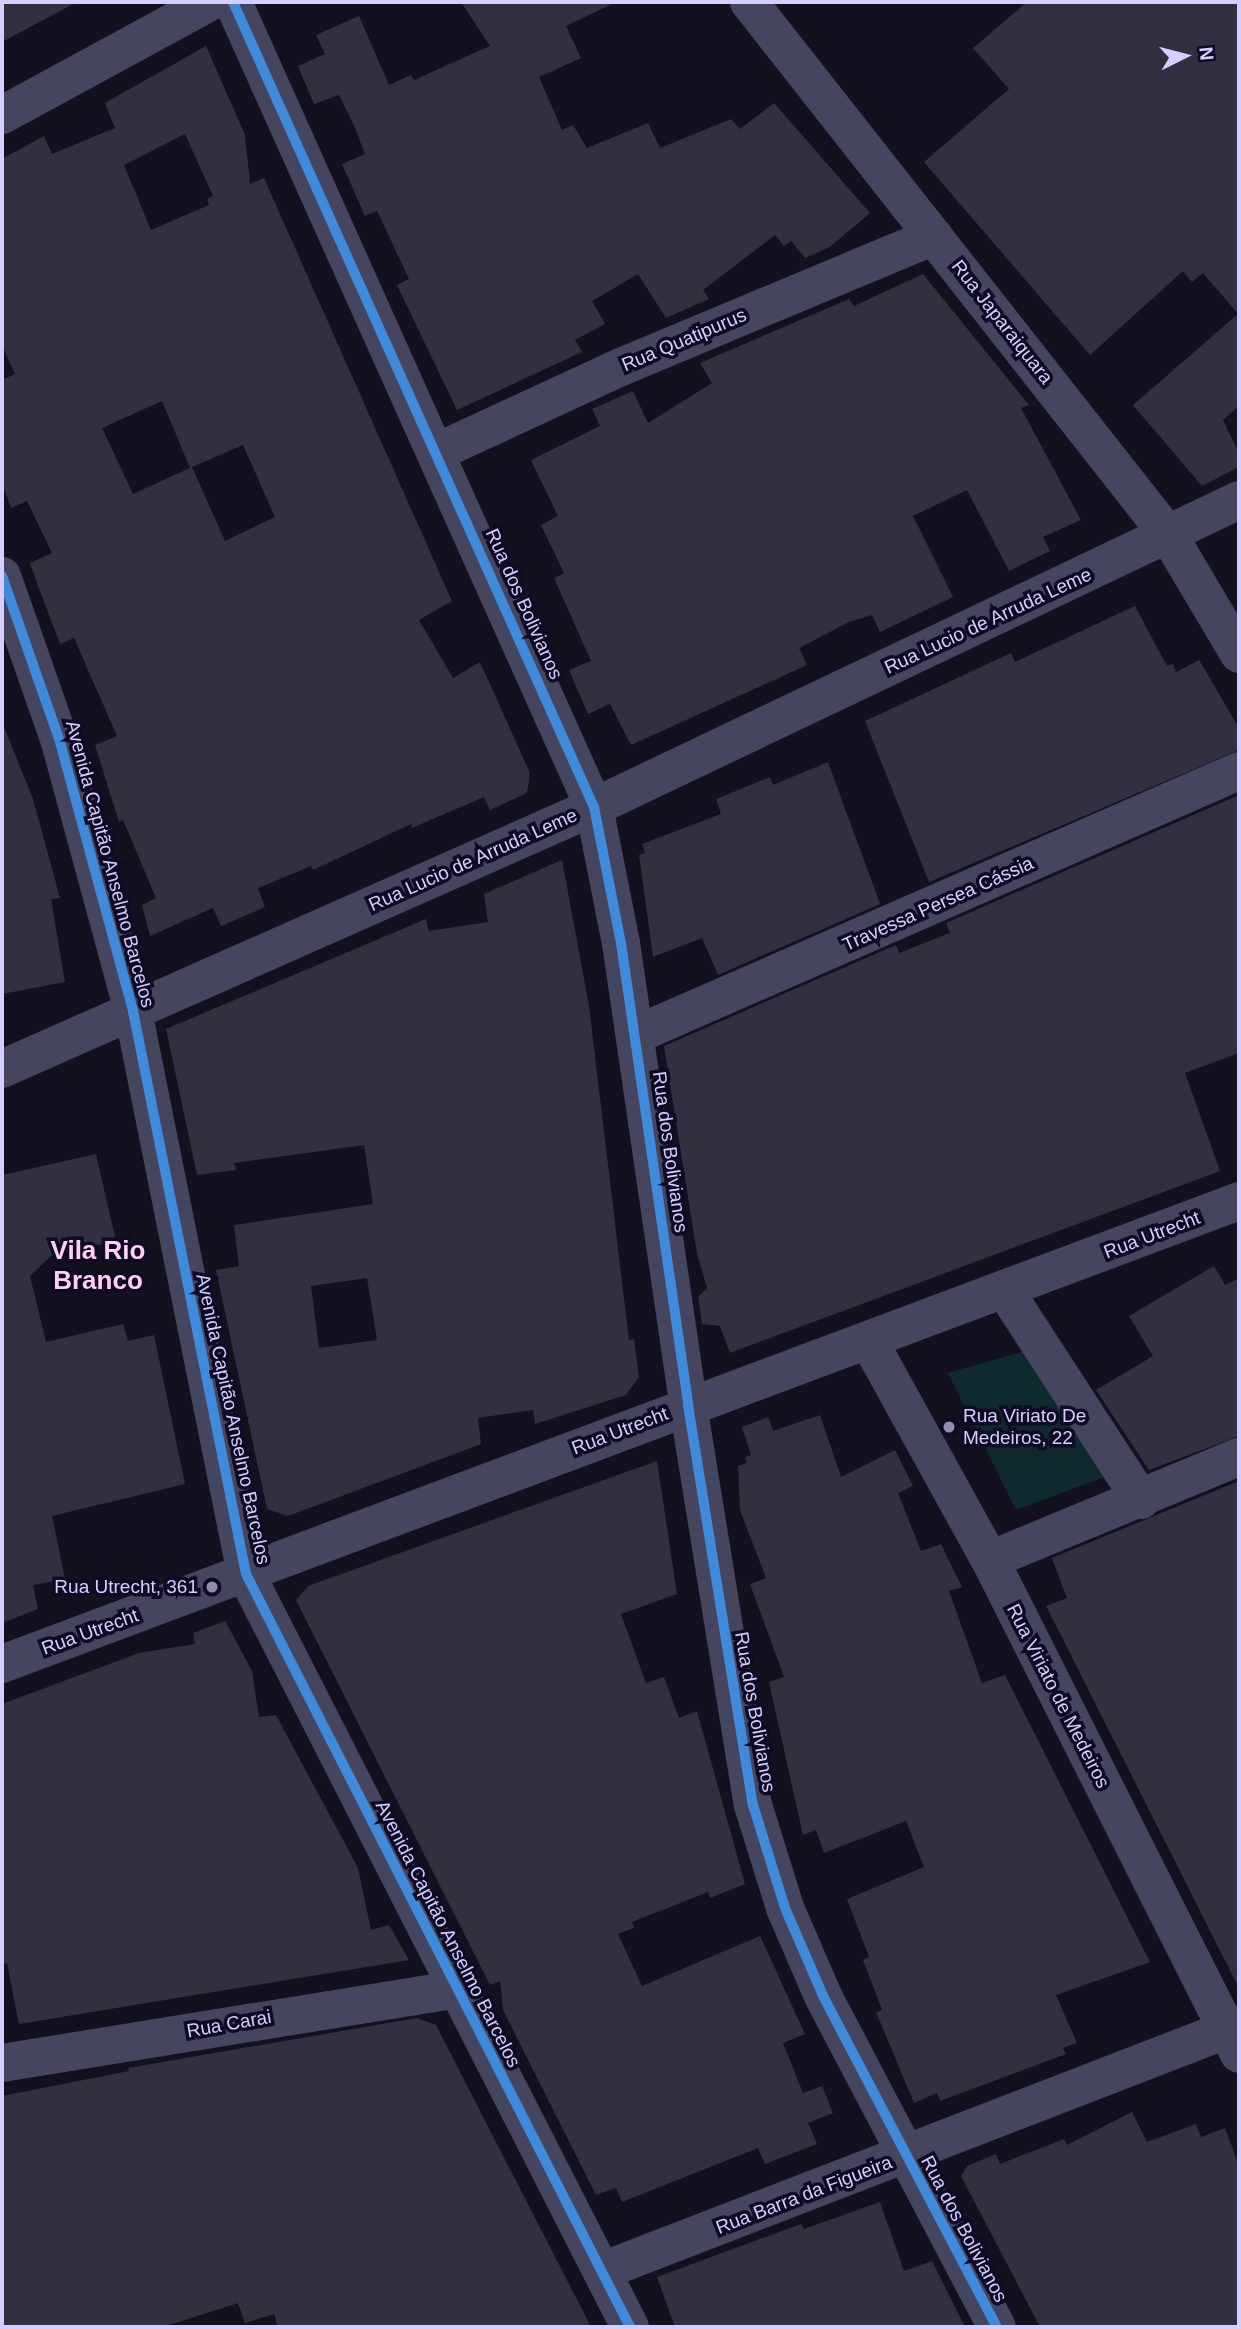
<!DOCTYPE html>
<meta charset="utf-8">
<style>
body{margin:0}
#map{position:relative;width:1241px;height:2329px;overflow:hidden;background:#14111e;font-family:Arial,sans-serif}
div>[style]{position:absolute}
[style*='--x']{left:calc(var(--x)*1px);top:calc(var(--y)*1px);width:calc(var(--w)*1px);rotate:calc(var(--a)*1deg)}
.green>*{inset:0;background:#0f2a2c}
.building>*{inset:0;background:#322f40}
.street>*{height:38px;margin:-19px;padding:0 19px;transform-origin:19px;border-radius:19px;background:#46455f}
.cycleway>*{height:10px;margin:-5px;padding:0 5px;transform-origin:5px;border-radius:5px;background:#408adc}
.dots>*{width:19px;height:19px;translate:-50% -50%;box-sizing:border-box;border:4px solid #100b24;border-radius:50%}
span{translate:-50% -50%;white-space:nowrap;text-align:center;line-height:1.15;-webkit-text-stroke:7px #100b24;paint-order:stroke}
.street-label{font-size:19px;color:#d5ceff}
.poi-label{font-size:19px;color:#d5ceff}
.left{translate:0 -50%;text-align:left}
.right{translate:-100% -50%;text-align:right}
.district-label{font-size:26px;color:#ffd0ed;font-weight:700}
.frame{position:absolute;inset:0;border:4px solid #d5ceff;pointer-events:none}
.north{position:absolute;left:1150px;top:21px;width:70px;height:70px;-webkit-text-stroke:5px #100b24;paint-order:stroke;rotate:84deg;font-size:19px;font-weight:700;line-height:28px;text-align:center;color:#d5ceff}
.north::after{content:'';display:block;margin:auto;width:24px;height:32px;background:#d5ceff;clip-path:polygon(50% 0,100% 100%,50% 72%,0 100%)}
</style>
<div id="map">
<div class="green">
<div style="clip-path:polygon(1036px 1348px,1118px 1472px,1016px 1510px,948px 1373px)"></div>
</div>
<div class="building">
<div style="clip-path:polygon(2px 2px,77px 2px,2px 42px)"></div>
<div style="clip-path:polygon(461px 2px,616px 2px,566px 26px,581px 58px,539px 77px,562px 130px,573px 125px,587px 148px,648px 123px,660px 148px,731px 119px,740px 129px,774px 103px,870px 213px,830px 247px,805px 258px,791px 241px,784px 246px,775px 235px,703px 290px,709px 299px,666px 318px,638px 274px,592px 301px,605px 324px,575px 340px,582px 352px,457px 410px,397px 285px,409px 279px,377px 211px,365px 216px,342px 164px,365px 154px,355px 128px,339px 95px,314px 104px,298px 66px,325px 54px,316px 35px,359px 16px,389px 85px,411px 75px,414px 80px,490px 46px)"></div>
<div style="clip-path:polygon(1027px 2px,1239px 2px,1239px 406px,1223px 420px,1239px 453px,1239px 467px,1202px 486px,1133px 405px,1238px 314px,1203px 273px,1192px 282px,1183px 271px,1090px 355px,924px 162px,1009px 89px,973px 48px)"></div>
<div style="clip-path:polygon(evenodd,206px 46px,245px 135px,250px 184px,264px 178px,452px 601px,419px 620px,453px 678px,480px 662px,529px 771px,529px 780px,527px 793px,490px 810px,484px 797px,412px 828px,411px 824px,313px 870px,311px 866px,258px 888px,265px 907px,221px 926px,213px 908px,150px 936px,142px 905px,156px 898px,123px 820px,119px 822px,95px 745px,117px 736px,74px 638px,60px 644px,38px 586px,30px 563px,52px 553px,27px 501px,11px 508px,2px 483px,2px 380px,15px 374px,2px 345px,2px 159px,44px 136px,52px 154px,115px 128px,105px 103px,206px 46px,185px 134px,213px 196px,207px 199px,209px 205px,151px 230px,124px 165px,185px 134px,206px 46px,162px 401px,190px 468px,133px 494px,102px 428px,162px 401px,206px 46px,243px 445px,275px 517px,225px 541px,192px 467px,243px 445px)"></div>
<div style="clip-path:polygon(923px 274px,1029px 405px,1021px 408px,1081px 520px,1043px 537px,1050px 551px,1009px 571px,967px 490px,913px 516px,953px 597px,880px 632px,872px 615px,849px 622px,799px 648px,807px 665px,631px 745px,610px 704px,588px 714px,569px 670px,591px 661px,554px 578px,564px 573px,541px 525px,558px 516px,531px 460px,600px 426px,592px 409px,633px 391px,648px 423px,712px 383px,700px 363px,849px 299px,854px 306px)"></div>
<div style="clip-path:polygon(1135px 606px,1167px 666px,1173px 664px,1176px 672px,1199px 660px,1239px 728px,1239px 750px,929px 882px,865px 721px,1011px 653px,1015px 662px)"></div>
<div style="clip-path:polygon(2px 722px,33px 799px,60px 898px,51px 899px,65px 982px,2px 994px)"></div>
<div style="clip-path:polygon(828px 762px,880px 904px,718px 975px,702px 938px,653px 957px,639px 855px,645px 853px,642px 844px,721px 814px,716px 799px,770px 777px,773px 785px)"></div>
<div style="clip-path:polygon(1239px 795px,1239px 1053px,1185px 1073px,1220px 1171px,730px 1353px,720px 1326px,702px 1324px,698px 1297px,707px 1288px,697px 1254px,664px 1046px,896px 945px,899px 953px,950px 933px,946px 923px)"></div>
<div style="clip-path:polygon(evenodd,562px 860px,589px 1006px,629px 1340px,634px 1339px,639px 1377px,626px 1395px,535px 1424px,533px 1410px,478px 1418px,481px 1444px,288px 1516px,267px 1509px,216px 1270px,239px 1266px,234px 1225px,373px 1204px,364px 1145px,234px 1163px,236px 1170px,197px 1175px,166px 1029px,426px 919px,429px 931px,488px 922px,484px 894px,562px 860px,367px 1278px,377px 1340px,319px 1348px,311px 1286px,367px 1278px)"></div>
<div style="clip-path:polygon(96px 1154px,116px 1241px,52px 1255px,30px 1276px,46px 1342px,123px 1324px,128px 1341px,154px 1335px,185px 1484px,52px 1516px,65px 1579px,33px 1585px,38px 1609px,2px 1623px,2px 1175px)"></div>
<div style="clip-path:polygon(1214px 1266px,1225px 1285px,1239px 1278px,1239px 1436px,1149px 1470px,1096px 1390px,1153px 1356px,1129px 1316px)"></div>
<div style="clip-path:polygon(820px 1415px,841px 1477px,895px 1450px,913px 1486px,898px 1493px,921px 1551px,941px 1544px,962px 1587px,949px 1591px,982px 1683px,1005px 1675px,1150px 1962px,1056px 1995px,1077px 2043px,1063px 2048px,1066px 2054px,940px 2101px,937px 2093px,914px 2103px,876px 2012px,882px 2010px,863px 1960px,869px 1957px,847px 1899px,924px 1867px,906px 1821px,824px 1853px,816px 1830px,803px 1835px,769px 1682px,784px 1677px,750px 1584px,766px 1578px,740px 1510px,738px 1466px,747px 1463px,745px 1457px,751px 1455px,742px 1427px,768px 1417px,773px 1431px)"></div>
<div style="clip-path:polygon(657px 1461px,677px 1594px,621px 1614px,646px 1683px,664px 1677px,679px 1718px,697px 1711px,745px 1884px,710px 1898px,708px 1892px,632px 1922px,634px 1928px,618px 1934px,642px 1986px,760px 1936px,805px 2034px,783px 2043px,803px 2093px,822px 2086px,833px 2113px,808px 2123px,817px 2144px,765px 2164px,758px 2148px,622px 2202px,616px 2188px,596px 2195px,503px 2010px,500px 1981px,490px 1985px,296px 1600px,308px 1586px)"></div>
<div style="clip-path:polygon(1239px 1481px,1239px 1988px,1046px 1606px,1067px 1598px,1052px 1558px)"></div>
<div style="clip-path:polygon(225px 1621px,252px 1671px,259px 1717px,276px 1715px,358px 1868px,371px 1930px,389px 1925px,409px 1960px,19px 2024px,7px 1963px,2px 1964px,2px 1704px,139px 1653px,195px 1644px,193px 1633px)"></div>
<div style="clip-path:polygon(417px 2018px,436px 2025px,591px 2327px,278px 2327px,274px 2314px,245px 2323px,238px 2303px,163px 2327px,2px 2327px,2px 2096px,129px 2071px,128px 2068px)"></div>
<div style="clip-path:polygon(1132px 2112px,1147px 2142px,1196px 2124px,1201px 2137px,1225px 2128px,1239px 2166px,1239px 2327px,1040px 2327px,961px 2176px,967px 2166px,996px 2154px,1000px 2164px,1064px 2139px,1067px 2145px)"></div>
<div style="clip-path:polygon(880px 2202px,904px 2271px,932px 2261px,965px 2327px,675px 2327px,657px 2277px,801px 2224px,804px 2229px)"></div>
</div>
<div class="street">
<div style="--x:233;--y:2;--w:882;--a:65.85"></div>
<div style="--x:594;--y:807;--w:139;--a:78.8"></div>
<div style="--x:621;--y:943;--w:467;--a:81.7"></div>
<div style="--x:688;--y:1405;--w:405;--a:80.8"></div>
<div style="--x:753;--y:1805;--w:108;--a:72.7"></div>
<div style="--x:785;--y:1908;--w:96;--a:66.6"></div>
<div style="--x:823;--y:1996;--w:374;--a:62.3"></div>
<div style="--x:749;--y:2;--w:679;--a:51.81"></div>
<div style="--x:1169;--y:536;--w:137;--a:59.3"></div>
<div style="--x:2;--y:115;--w:237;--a:-28.5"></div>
<div style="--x:437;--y:452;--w:203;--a:-24.8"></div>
<div style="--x:621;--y:367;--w:339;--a:-22.7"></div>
<div style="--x:2;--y:576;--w:176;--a:70.7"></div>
<div style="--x:60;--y:742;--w:279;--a:74.8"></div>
<div style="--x:133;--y:1011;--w:574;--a:78.65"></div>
<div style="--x:246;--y:1574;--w:845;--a:62.98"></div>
<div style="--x:635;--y:1035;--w:659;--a:-23.61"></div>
<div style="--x:2;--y:1069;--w:647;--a:-23.87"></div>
<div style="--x:594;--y:807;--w:714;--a:-25.45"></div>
<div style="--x:1006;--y:1292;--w:248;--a:57"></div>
<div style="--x:870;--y:1343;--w:248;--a:61.1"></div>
<div style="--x:990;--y:1560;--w:553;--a:63.25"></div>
<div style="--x:990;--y:1560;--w:269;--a:-22.5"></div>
<div style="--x:2;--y:1664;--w:1321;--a:-20.52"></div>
<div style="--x:2;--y:2063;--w:461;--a:-9.2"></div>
<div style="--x:602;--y:2271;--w:683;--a:-21.12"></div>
</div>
<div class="cycleway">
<div style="--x:233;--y:2;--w:882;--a:65.85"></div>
<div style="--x:594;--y:807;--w:139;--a:78.8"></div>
<div style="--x:621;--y:943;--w:467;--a:81.7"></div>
<div style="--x:688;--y:1405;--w:405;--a:80.8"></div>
<div style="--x:753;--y:1805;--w:108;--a:72.7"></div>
<div style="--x:785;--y:1908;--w:96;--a:66.6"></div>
<div style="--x:823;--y:1996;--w:374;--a:62.3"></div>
<div style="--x:2;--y:576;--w:176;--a:70.7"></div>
<div style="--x:60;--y:742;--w:279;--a:74.8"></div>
<div style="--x:133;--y:1011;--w:574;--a:78.65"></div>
<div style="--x:246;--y:1574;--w:845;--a:62.98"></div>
</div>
<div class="dots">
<div style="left:949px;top:1427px;background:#918cb0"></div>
<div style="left:212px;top:1587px;background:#918cb0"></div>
</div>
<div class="street-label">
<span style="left:1002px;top:322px;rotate:52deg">Rua Japaraiquara</span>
<span style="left:684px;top:340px;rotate:-23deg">Rua Quatipurus</span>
<span style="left:524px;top:604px;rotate:66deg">Rua dos Bolivianos</span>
<span style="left:988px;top:621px;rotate:-25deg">Rua Lucio de Arruda Leme</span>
<span style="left:473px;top:860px;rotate:-24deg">Rua Lucio de Arruda Leme</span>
<span style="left:110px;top:864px;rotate:75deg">Avenida Capitão Anselmo Barcelos</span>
<span style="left:938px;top:904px;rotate:-24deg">Travessa Persea Cássia</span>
<span style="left:670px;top:1152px;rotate:82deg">Rua dos Bolivianos</span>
<span style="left:1152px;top:1235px;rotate:-21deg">Rua Utrecht</span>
<span style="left:233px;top:1419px;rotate:78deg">Avenida Capitão Anselmo Barcelos</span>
<span style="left:620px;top:1431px;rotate:-21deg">Rua Utrecht</span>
<span style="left:90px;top:1632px;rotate:-20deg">Rua Utrecht</span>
<span style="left:1058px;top:1696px;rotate:63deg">Rua Viriato de Medeiros</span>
<span style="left:755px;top:1712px;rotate:80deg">Rua dos Bolivianos</span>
<span style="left:448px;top:1934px;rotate:63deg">Avenida Capitão Anselmo Barcelos</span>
<span style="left:229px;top:2024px;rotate:-10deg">Rua Carai</span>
<span style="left:804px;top:2195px;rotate:-21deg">Rua Barra da Figueira</span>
<span style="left:964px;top:2229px;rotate:62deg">Rua dos Bolivianos</span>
</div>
<div class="poi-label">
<span class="left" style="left:963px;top:1427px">Rua Viriato De<br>Medeiros, 22</span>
<span class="right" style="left:198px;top:1587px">Rua Utrecht, 361</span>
</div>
<div class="district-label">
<span style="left:98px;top:1266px">Vila Rio<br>Branco</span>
</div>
<div class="frame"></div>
<div class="north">N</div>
</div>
